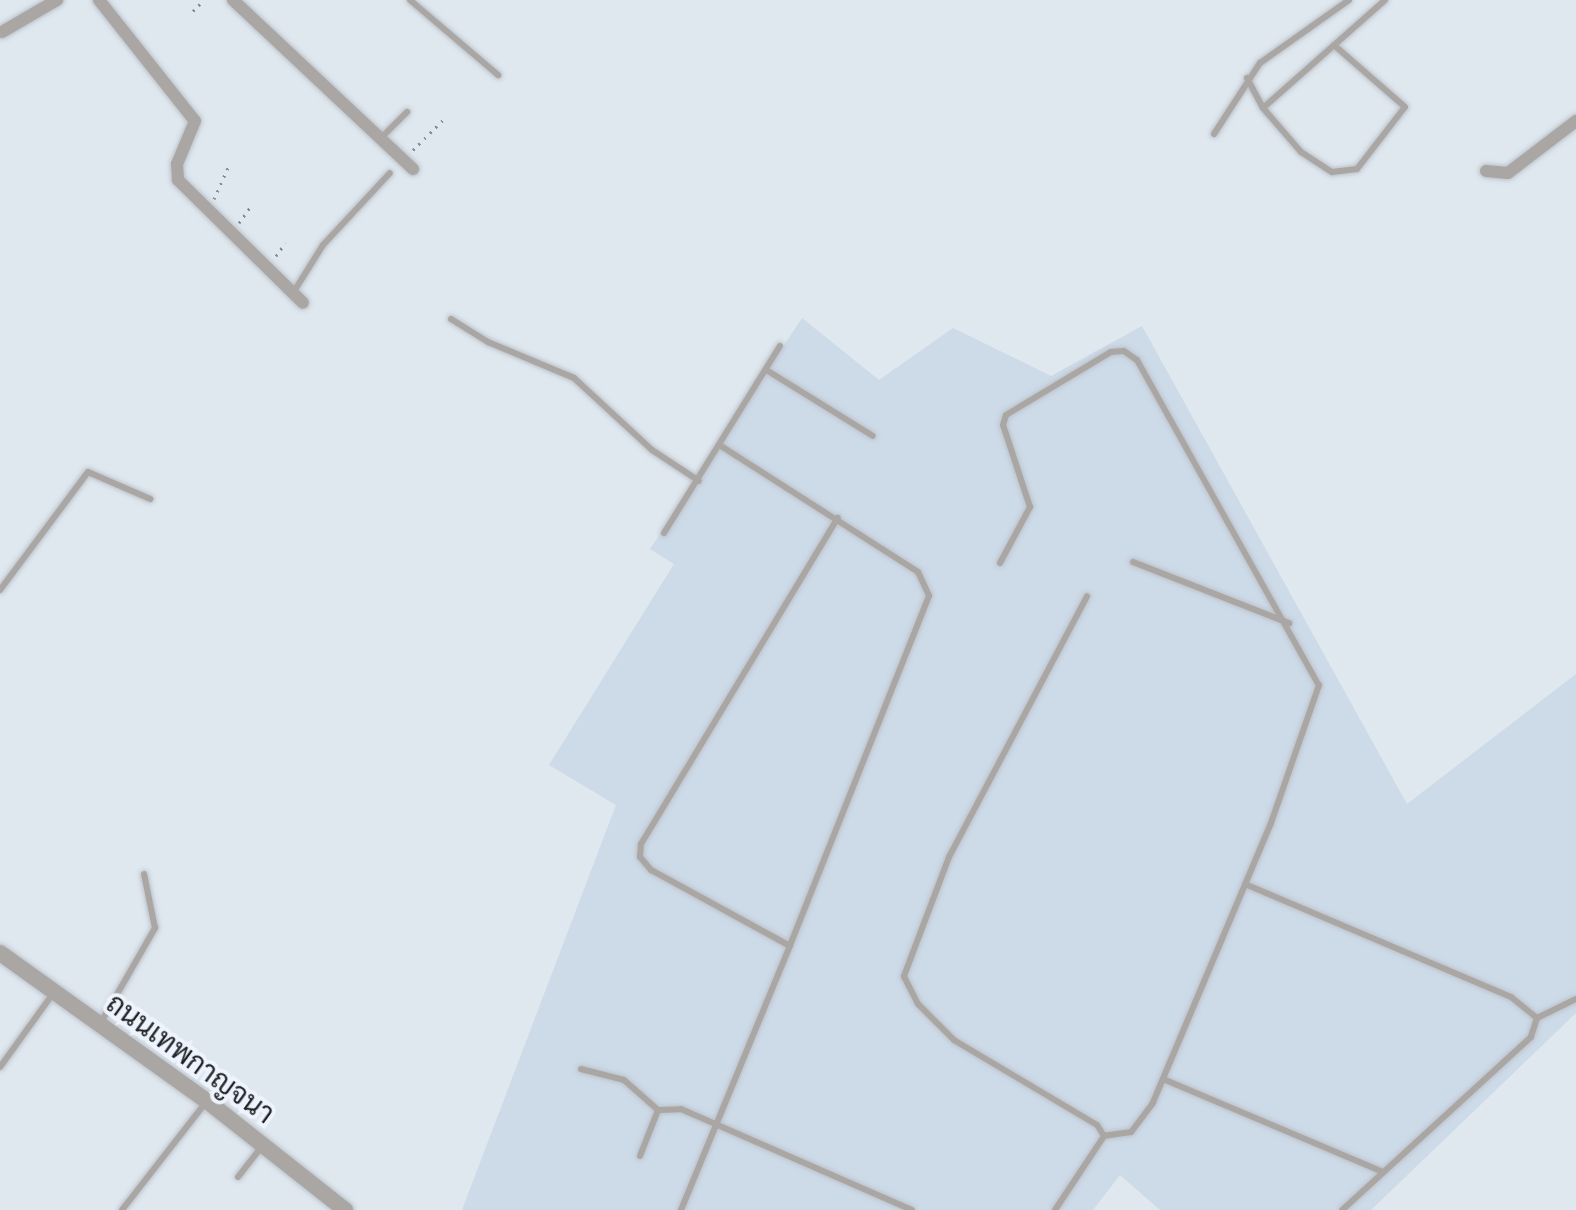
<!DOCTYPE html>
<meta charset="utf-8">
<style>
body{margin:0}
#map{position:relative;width:1576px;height:1210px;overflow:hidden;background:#dfe7ef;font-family:Rubik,Sarabun,sans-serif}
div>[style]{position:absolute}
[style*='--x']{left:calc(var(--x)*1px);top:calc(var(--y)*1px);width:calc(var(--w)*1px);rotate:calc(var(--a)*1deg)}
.built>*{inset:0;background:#cddae8}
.path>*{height:3px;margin-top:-1.5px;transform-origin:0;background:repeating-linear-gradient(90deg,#878c92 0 2px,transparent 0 8px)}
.roads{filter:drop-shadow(0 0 2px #bcc3ca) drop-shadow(0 0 2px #bcc3ca)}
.service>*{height:6px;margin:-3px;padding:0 3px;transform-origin:3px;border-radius:3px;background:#aaa6a3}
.minor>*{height:12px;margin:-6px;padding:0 6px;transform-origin:6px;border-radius:6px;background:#aaa6a3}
.tertiary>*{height:16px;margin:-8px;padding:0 8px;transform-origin:8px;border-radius:8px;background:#aaa6a3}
span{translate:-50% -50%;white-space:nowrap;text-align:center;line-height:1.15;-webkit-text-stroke:8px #edf4fd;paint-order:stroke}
.street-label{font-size:28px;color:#1e2124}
</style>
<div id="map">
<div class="built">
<div style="clip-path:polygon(802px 318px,879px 380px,953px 328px,1051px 376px,1142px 326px,1407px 804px,1576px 674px,1576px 1013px,1371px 1210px,1160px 1210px,1120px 1175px,1093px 1210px,462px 1210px,616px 805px,549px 765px,674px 564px,650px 549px)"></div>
</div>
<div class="path">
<div style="--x:193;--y:11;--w:16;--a:-45"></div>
<div style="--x:413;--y:150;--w:44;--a:-45"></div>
<div style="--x:214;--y:199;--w:36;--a:-66"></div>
<div style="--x:239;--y:223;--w:21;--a:-55"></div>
<div style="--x:276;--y:256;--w:16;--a:-55"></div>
</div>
<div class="roads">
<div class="service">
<div style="--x:410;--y:0;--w:116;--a:40.4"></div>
<div style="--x:1247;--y:78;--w:34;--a:62"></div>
<div style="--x:1263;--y:108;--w:58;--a:49.2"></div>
<div style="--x:1301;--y:152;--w:37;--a:33"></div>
<div style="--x:1332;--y:172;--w:25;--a:-7"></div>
<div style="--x:1357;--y:169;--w:78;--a:-52.3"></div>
<div style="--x:1405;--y:107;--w:94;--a:-138.9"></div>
<div style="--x:1263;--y:108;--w:163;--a:-41.5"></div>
<div style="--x:1214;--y:134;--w:85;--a:-57.1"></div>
<div style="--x:1260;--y:63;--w:109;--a:-35.3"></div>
<div style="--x:381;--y:138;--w:37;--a:-45"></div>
<div style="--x:293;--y:293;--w:57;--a:-58"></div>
<div style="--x:323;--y:245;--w:98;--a:-47.1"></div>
<div style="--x:451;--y:319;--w:44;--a:31.9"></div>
<div style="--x:488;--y:342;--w:93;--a:22.7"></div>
<div style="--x:574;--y:378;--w:106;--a:42.7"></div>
<div style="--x:652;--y:450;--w:56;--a:33.4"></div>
<div style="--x:768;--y:371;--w:123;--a:31.8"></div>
<div style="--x:721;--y:446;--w:234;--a:32.6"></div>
<div style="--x:918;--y:572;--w:26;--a:65"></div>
<div style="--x:929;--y:596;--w:377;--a:111.7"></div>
<div style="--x:664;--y:533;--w:220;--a:-58.2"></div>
<div style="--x:1133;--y:562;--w:168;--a:21.4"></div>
<div style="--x:1000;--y:563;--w:64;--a:-61.8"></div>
<div style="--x:1030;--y:507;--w:86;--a:-108.2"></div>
<div style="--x:1003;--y:425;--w:10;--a:-73"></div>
<div style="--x:1006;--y:415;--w:122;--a:-31"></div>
<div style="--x:1111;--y:352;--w:13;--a:-4"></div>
<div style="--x:1124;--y:351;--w:16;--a:35"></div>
<div style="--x:1137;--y:360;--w:372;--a:60.8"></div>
<div style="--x:1319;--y:685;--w:146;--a:109.2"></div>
<div style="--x:1271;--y:823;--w:304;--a:112.9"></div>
<div style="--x:1153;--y:1103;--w:36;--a:127"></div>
<div style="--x:1131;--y:1132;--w:27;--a:172"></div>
<div style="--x:0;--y:590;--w:147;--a:-53.3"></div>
<div style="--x:88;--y:472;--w:68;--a:23.5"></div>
<div style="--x:1245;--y:884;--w:289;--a:23"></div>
<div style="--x:1511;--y:997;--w:33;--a:39"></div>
<div style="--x:1537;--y:1018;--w:20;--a:108"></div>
<div style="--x:1531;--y:1037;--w:256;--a:137.5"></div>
<div style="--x:1537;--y:1018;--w:43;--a:-26"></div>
<div style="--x:100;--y:1024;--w:111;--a:-60.2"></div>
<div style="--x:155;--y:928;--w:55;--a:-101.5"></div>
<div style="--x:0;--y:1067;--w:92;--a:-54.2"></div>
<div style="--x:581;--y:1069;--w:44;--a:14.3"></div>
<div style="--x:624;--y:1080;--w:45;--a:41.4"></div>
<div style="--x:1163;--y:1079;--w:239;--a:22.9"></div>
<div style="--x:640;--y:1156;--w:49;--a:-68.6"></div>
<div style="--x:658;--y:1110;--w:23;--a:-2"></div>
<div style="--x:681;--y:1109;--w:252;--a:23.6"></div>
<div style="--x:238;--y:1177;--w:41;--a:-52"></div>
<div style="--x:122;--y:1210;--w:137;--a:-52.1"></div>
<div style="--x:681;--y:1210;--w:286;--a:-67.6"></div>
<div style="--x:790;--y:946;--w:158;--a:-151.3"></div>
<div style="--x:651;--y:870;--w:17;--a:-130"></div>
<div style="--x:640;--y:857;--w:13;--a:-86"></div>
<div style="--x:641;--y:844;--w:381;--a:-58.9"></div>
<div style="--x:1055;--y:1210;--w:89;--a:-56.5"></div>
<div style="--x:1104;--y:1136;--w:13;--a:-122"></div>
<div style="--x:1097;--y:1125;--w:166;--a:-149.3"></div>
<div style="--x:954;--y:1040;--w:51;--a:-135"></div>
<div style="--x:918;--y:1004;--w:31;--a:-117"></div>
<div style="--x:904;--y:976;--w:127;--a:-69.3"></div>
<div style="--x:949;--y:857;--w:295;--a:-62.1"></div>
</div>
<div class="minor">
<div style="--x:99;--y:0;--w:154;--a:51.6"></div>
<div style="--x:195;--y:121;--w:47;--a:112.7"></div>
<div style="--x:177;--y:164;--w:16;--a:86"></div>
<div style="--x:178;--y:180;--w:175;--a:44.5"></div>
<div style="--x:233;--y:0;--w:247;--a:43.2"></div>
<div style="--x:2;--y:32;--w:64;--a:-30.2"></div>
<div style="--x:1486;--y:171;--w:22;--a:5"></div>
<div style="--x:1508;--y:173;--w:86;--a:-37.4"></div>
</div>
<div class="tertiary">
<div style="--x:0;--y:953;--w:254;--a:35.6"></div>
<div style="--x:207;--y:1101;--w:176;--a:38.3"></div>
</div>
</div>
<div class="street-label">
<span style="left:190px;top:1059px;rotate:36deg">ถนนเทพกาญจนา</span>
</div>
</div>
